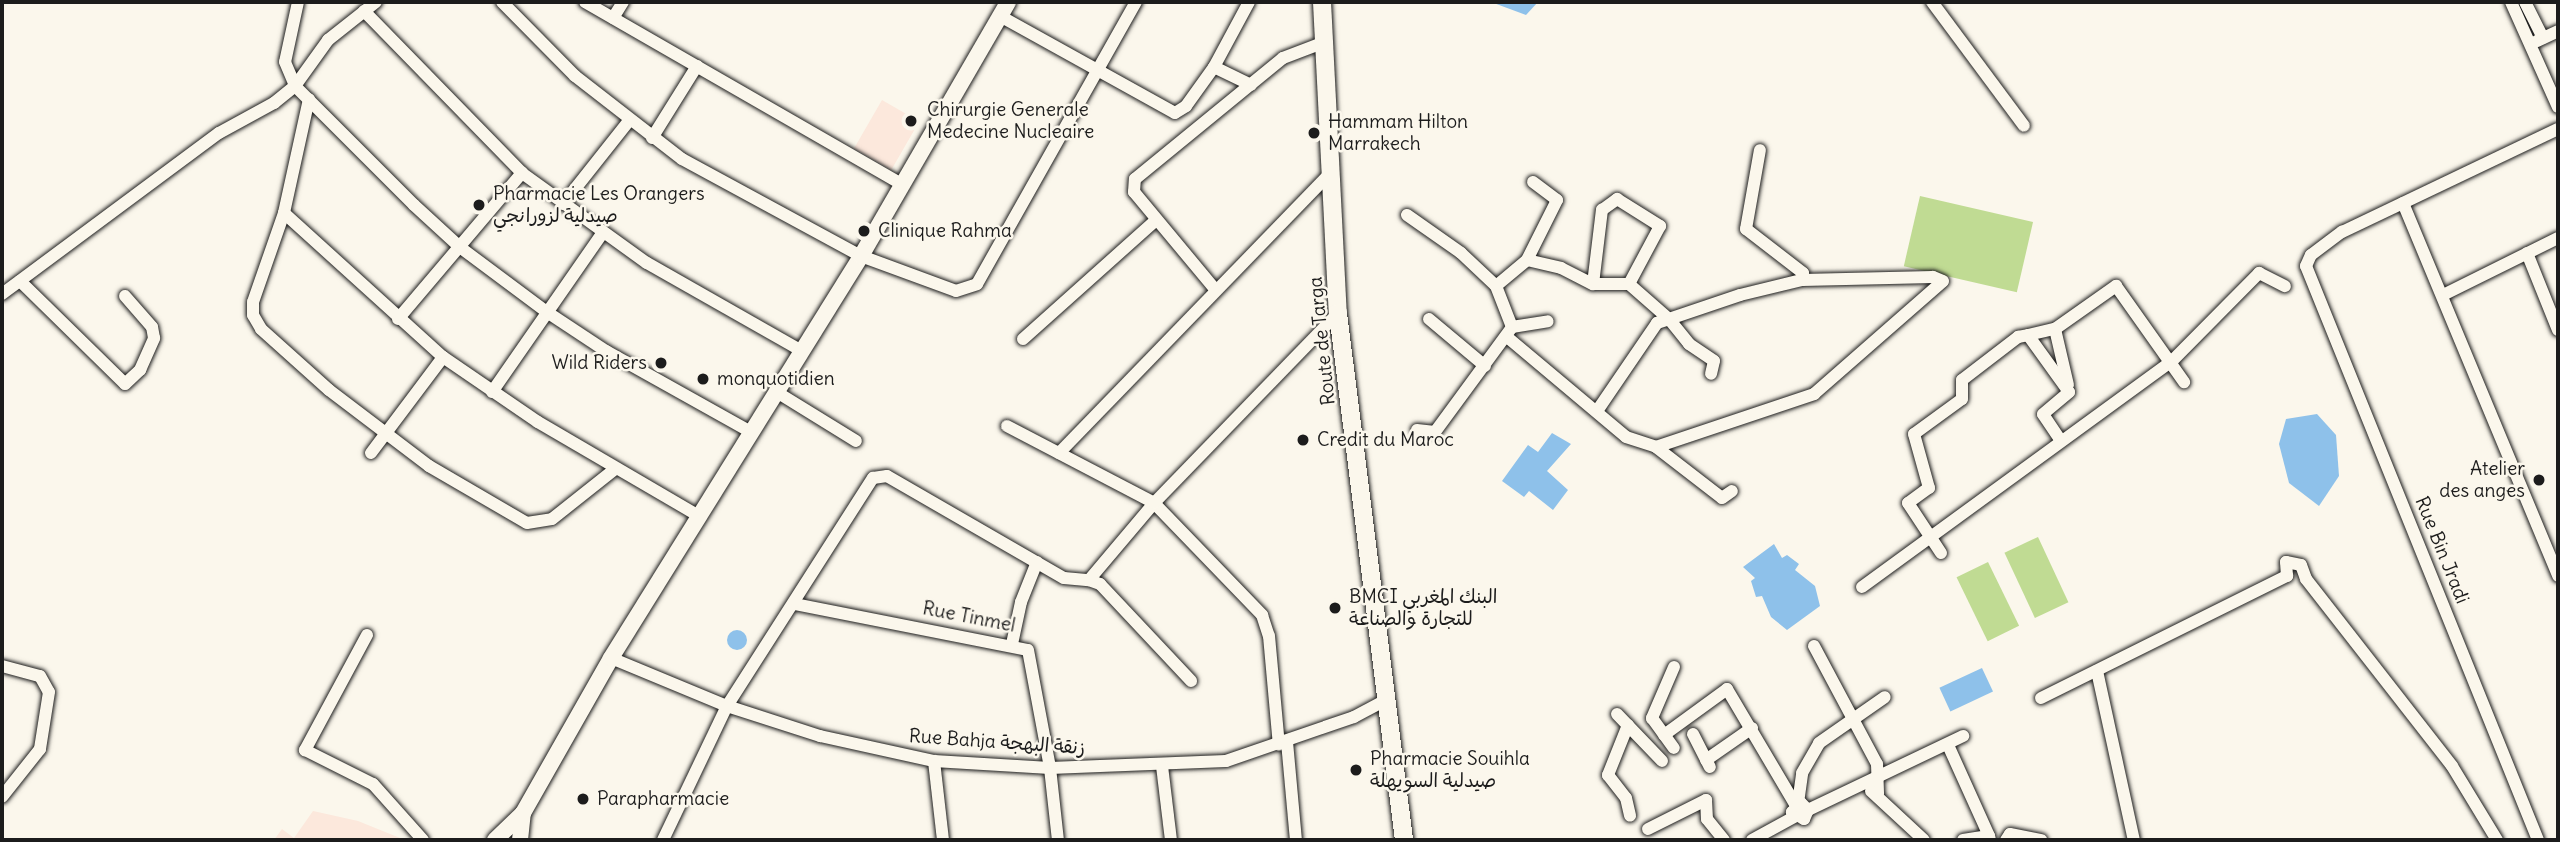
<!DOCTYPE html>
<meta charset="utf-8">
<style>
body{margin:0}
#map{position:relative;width:2560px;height:842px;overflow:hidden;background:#fbf7ec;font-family:Delius,"Playpen Sans Arabic",sans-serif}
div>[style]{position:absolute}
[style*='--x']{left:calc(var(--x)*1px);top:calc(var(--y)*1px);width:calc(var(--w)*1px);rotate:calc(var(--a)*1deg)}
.built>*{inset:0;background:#fce8dc;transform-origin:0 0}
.green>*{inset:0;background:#c0db93;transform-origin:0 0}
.water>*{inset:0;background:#8ec1ea;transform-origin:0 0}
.round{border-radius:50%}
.roads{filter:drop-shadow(0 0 2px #1c1c1c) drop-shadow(0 0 2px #1c1c1c)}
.minor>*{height:12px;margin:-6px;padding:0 6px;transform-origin:6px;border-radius:6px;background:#fbf7ec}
.tertiary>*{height:16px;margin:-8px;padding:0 8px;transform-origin:8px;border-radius:8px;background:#fbf7ec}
.secondary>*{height:18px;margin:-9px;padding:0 9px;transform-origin:9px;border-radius:9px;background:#fbf7ec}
.dots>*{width:19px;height:19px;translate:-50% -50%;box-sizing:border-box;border:4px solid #fbf7ec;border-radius:50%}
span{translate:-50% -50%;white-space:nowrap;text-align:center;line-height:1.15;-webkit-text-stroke:5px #fbf7ec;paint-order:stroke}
.poi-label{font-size:19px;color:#1c1c1c}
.left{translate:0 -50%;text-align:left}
.right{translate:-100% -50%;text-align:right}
.street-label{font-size:19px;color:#1c1c1c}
.frame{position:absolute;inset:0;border:4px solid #1c1c1c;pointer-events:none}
</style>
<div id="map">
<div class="built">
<div style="left:882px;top:100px;width:43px;height:56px;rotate:30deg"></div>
<div style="clip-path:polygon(313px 811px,358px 821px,405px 840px,274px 840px,282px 829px,294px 838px)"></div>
</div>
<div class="green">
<div style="left:1920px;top:196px;width:116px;height:72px;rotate:13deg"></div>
<div style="left:2038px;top:537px;width:72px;height:37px;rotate:65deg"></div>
<div style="left:1988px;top:562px;width:71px;height:35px;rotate:64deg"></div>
</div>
<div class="water">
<div style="clip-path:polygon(1491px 2px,1538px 2px,1526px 15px)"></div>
<div style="clip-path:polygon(2317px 414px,2336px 435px,2339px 476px,2319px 506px,2289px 483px,2279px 444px,2286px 419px)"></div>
<div style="clip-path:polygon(1552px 433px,1571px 444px,1547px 471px,1568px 490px,1553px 510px,1529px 491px,1524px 497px,1502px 481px,1528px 445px,1538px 452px)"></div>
<div style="clip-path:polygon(1774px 544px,1782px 558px,1787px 555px,1799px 564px,1795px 570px,1815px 586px,1820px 606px,1787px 630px,1771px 617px,1762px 596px,1756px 597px,1751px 581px,1755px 578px,1743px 567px)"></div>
<div class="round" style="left:727px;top:630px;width:20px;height:20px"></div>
<div style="left:1982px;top:668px;width:26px;height:47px;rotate:65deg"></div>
</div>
<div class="roads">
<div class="minor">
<div style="--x:298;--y:2;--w:61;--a:102.2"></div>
<div style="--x:285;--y:62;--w:26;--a:67"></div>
<div style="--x:295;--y:86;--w:168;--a:45"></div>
<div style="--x:414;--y:205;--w:64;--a:42.5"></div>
<div style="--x:461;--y:248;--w:107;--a:36.7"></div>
<div style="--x:547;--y:312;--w:71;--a:33.5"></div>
<div style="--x:606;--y:351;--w:166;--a:29.2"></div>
<div style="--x:502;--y:2;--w:104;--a:45.4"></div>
<div style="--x:575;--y:76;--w:135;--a:37.8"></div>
<div style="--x:682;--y:159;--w:204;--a:28.5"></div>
<div style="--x:861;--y:256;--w:101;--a:20.2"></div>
<div style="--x:956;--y:291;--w:22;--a:-18"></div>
<div style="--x:977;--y:284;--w:324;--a:-60.6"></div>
<div style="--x:585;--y:2;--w:367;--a:29.9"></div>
<div style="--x:1932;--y:2;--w:154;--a:53.4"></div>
<div style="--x:2511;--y:2;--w:115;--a:65.9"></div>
<div style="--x:2525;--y:2;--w:40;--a:63.4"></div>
<div style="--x:364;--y:11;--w:226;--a:45.7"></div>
<div style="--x:522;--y:173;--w:154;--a:35.8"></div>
<div style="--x:647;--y:263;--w:176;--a:29.6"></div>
<div style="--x:1000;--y:16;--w:200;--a:29"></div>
<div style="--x:1175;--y:113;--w:13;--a:-32"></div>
<div style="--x:1186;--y:106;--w:48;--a:-54.3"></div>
<div style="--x:1214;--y:67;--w:74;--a:-61.7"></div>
<div style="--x:613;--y:18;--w:19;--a:-58"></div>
<div style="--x:2537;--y:41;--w:23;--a:-25"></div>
<div style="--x:1214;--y:67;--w:41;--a:25.9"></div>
<div style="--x:309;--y:99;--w:117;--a:102.4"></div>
<div style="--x:284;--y:213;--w:94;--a:109.2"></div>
<div style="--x:253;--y:302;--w:13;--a:90"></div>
<div style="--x:253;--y:315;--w:16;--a:60"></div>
<div style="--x:261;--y:329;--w:91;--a:41.9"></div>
<div style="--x:329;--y:390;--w:126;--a:37.2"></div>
<div style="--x:429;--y:466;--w:113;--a:30.2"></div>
<div style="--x:527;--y:523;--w:25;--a:-9"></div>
<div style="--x:552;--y:519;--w:80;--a:-38.4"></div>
<div style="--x:652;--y:138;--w:85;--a:-58"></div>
<div style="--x:2403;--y:203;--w:404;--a:67.4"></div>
<div style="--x:563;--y:204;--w:105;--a:-51.6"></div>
<div style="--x:284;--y:213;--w:215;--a:42.2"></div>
<div style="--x:443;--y:357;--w:115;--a:34.4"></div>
<div style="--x:538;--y:422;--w:186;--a:30.3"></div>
<div style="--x:1407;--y:215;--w:66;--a:35.1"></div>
<div style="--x:1461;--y:253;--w:48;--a:43.3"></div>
<div style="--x:1496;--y:286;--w:44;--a:68.7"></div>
<div style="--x:2527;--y:253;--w:83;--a:68.1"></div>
<div style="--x:1527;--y:260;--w:67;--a:-63.4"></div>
<div style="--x:1557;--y:200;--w:30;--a:-143"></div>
<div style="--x:20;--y:281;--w:147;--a:44.4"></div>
<div style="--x:125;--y:384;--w:21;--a:-43"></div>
<div style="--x:140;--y:370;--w:35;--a:-66"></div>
<div style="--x:154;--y:338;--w:11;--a:-100"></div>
<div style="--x:152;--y:327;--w:41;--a:-131.1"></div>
<div style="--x:1593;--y:284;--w:75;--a:-83.1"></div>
<div style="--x:1602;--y:210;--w:19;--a:-36"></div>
<div style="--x:1617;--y:199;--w:51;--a:32.1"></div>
<div style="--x:1660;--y:226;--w:66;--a:118.1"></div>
<div style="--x:1496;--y:286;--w:40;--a:-40"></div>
<div style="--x:1527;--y:260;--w:35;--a:13"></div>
<div style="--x:1561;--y:268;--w:36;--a:27"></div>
<div style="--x:1593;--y:284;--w:36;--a:0"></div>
<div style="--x:1629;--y:284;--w:53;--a:41.2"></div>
<div style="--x:1669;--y:319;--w:75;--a:-18.7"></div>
<div style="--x:1740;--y:295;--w:64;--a:-13.6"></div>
<div style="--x:1802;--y:280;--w:7;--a:-82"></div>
<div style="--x:1803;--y:273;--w:72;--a:-142.3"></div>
<div style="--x:1746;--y:229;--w:80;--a:-80"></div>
<div style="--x:1214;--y:288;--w:125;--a:-129.8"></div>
<div style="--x:1134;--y:192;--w:13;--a:-86"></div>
<div style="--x:1135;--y:179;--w:191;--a:-39.3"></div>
<div style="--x:1283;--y:58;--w:42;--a:-21"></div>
<div style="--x:2;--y:294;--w:270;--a:-36.6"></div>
<div style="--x:219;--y:133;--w:63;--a:-28.6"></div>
<div style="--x:274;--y:103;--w:27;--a:-39"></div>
<div style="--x:295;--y:86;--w:57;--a:-54.3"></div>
<div style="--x:328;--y:40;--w:61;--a:-38.4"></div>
<div style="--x:2443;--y:295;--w:128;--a:-26.4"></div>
<div style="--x:398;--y:319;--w:192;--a:-49.7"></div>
<div style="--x:1429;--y:319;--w:73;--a:40"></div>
<div style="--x:2055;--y:329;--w:57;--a:76.9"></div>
<div style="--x:1507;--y:337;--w:155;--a:40"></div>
<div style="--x:1626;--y:437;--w:32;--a:18"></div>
<div style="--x:1656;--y:447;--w:83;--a:37.7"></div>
<div style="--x:1722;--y:498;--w:12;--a:-35"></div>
<div style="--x:1023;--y:339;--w:177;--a:-41.8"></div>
<div style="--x:775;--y:391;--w:95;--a:31.7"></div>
<div style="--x:492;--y:392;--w:193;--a:-55.2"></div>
<div style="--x:1597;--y:411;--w:107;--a:-55.7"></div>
<div style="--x:1657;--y:323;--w:13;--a:-18"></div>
<div style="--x:1669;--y:319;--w:32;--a:51"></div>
<div style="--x:1689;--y:344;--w:30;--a:34"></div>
<div style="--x:1714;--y:361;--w:13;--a:103"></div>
<div style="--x:1007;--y:426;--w:166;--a:27.6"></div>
<div style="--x:1154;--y:503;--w:156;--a:46"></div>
<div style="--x:1262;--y:615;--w:22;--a:72"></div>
<div style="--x:1269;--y:636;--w:109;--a:84.8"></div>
<div style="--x:1417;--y:430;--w:18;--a:6"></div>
<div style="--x:1435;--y:432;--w:130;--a:-53.7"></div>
<div style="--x:1512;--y:327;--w:36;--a:-9"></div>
<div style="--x:2061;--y:441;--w:32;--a:-124"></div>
<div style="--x:2043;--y:414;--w:34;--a:-40"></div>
<div style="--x:2069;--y:392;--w:70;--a:-125.7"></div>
<div style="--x:2028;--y:335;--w:28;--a:-13"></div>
<div style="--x:2055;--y:329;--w:75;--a:-35.2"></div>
<div style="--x:2116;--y:286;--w:118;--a:54.7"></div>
<div style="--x:1656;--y:447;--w:167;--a:-18.5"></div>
<div style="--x:1814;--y:394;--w:171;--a:-41.2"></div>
<div style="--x:1943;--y:281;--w:11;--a:-158"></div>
<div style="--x:1933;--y:277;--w:131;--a:178.7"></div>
<div style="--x:371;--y:453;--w:120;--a:-53.1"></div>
<div style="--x:1059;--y:453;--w:388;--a:-45.9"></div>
<div style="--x:1941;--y:553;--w:60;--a:-123.4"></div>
<div style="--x:1908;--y:503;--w:26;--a:-36"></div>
<div style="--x:1929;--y:488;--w:56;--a:-105.5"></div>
<div style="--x:1914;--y:434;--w:59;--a:-36.1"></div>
<div style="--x:1962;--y:399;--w:19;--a:-90"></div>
<div style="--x:1962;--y:380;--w:71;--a:-37.5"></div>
<div style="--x:2018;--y:337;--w:10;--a:-11"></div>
<div style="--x:1089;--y:580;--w:12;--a:20"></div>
<div style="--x:1100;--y:584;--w:133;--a:46.8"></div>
<div style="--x:1862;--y:587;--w:384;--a:-36.1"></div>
<div style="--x:2172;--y:361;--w:124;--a:-45.3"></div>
<div style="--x:2259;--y:273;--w:29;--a:27"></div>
<div style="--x:795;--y:604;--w:237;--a:11.2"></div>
<div style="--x:1028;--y:650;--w:120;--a:79.4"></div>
<div style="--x:1050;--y:768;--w:72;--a:83.7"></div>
<div style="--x:367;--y:635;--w:131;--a:118.3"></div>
<div style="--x:305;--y:750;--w:76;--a:26.6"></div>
<div style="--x:373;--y:784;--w:75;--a:48.2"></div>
<div style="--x:1012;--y:644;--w:43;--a:-77.9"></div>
<div style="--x:1021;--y:602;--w:43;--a:-68.2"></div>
<div style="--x:1814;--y:646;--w:134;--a:61.9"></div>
<div style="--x:1877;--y:764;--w:30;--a:88"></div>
<div style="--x:611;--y:658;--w:126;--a:22.5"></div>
<div style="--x:727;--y:706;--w:98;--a:17.9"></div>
<div style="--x:820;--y:736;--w:117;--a:12.4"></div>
<div style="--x:934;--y:761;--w:116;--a:3.5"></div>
<div style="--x:1050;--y:768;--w:176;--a:-2.3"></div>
<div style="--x:1226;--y:761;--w:135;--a:-19"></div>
<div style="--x:1354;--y:717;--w:36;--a:-28"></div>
<div style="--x:2;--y:666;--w:39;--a:15"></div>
<div style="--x:40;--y:676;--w:18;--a:61"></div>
<div style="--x:49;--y:692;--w:58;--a:99"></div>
<div style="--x:40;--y:749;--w:61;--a:128.4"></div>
<div style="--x:1674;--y:667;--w:56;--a:113.3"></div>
<div style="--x:1652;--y:718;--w:37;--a:54"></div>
<div style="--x:2097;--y:671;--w:173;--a:77.7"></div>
<div style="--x:2041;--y:698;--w:275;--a:-26.4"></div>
<div style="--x:2287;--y:576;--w:14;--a:-94"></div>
<div style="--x:2286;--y:562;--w:15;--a:11"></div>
<div style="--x:2301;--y:565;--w:15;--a:70"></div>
<div style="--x:2306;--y:579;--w:237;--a:52"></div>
<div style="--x:2452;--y:766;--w:87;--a:58.7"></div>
<div style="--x:1617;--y:714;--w:65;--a:46.2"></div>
<div style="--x:1628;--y:725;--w:54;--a:111.8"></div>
<div style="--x:1608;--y:775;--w:29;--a:52"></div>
<div style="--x:1626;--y:798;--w:18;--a:77"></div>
<div style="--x:1693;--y:734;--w:37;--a:63"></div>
<div style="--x:1664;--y:735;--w:78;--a:-36.1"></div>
<div style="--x:1727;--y:689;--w:134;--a:59.4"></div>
<div style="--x:1287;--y:742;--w:98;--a:84.8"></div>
<div style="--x:1948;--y:745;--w:100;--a:65.7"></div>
<div style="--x:1706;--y:760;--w:56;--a:-34.8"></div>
<div style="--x:934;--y:761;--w:80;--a:83.5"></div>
<div style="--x:1162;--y:766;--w:75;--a:83.1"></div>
<div style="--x:1871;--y:791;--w:72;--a:42.8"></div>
<div style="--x:1706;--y:800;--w:19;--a:87"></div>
<div style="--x:1707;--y:819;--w:27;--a:51"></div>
<div style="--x:1798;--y:803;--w:30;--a:-82"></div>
<div style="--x:1802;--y:773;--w:34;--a:-60"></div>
<div style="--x:1819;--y:743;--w:80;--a:-34.9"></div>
<div style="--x:1808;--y:810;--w:10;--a:-135"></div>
<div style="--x:1801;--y:803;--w:13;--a:135"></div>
<div style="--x:1792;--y:812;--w:14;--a:30"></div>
<div style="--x:1804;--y:819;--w:10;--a:-66"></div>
<div style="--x:1808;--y:810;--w:172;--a:-25.5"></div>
<div style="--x:1648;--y:829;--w:65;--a:-26.6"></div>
<div style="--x:663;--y:840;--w:148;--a:-64.5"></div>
<div style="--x:727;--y:706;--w:271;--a:-57.4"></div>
<div style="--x:873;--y:478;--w:14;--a:-8"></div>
<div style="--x:887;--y:476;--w:204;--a:30"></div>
<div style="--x:1064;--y:578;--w:25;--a:5"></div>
<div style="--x:1089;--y:580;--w:101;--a:-49.8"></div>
<div style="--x:1154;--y:503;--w:264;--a:-45.9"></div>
<div style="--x:1752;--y:840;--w:48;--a:-28.7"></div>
<div style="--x:1963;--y:840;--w:26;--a:-9"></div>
<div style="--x:1989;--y:836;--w:4;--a:76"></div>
<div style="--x:2006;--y:840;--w:7;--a:-56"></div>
<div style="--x:2010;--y:834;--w:32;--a:11"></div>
<div style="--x:2538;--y:840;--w:619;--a:-112.01"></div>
<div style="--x:2306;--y:266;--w:12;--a:-66"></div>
<div style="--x:2311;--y:255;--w:39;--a:-37"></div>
<div style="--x:2342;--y:232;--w:239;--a:-25.5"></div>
</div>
<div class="tertiary">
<div style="--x:495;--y:840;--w:39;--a:-44"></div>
<div style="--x:523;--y:813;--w:178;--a:-60.4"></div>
<div style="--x:611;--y:658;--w:473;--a:-58.1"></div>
<div style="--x:861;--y:256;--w:293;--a:-59.9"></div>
<div style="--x:520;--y:840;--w:27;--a:-84"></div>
</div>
<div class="secondary">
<div style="--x:1322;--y:2;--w:311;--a:87.1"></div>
<div style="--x:1338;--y:313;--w:531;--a:82.86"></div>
</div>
</div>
<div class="dots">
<div style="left:911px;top:121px;background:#1c1c1c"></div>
<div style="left:1314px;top:133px;background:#1c1c1c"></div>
<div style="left:479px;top:205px;background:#1c1c1c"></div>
<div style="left:864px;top:231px;background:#1c1c1c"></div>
<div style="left:661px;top:363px;background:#1c1c1c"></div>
<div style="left:703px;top:379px;background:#1c1c1c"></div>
<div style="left:1303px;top:440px;background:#1c1c1c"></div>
<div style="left:2539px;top:480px;background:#1c1c1c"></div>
<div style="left:1335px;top:608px;background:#1c1c1c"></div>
<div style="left:1356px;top:770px;background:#1c1c1c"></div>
<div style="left:583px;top:799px;background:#1c1c1c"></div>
</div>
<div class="poi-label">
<span class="left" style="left:927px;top:121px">Chirurgie Generale<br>Medecine Nucleaire</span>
<span class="left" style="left:1328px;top:133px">Hammam Hilton<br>Marrakech</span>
<span class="left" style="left:493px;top:205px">Pharmacie Les Orangers<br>صيدلية لزورانجي</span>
<span class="left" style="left:878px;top:231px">Clinique Rahma</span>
<span class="right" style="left:647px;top:363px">Wild Riders</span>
<span class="left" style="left:717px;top:379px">monquotidien</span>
<span class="left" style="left:1317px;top:440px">Credit du Maroc</span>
<span class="right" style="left:2525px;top:480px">Atelier<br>des anges</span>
<span class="left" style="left:1349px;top:608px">BMCI البنك المغربي<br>للتجارة والصناعة</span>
<span class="left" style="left:1370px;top:770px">Pharmacie Souihla<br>صيدلية السويهلة</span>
<span class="left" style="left:597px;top:799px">Parapharmacie</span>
</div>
<div class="street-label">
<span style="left:1322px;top:341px;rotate:-96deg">Route de Targa</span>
<span style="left:2442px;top:550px;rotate:68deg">Rue Bin Jradi</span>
<span style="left:969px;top:617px;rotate:11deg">Rue Tinmel</span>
<span style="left:997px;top:742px;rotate:4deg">Rue Bahja زنقة البهجة</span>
</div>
<div class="frame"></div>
</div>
